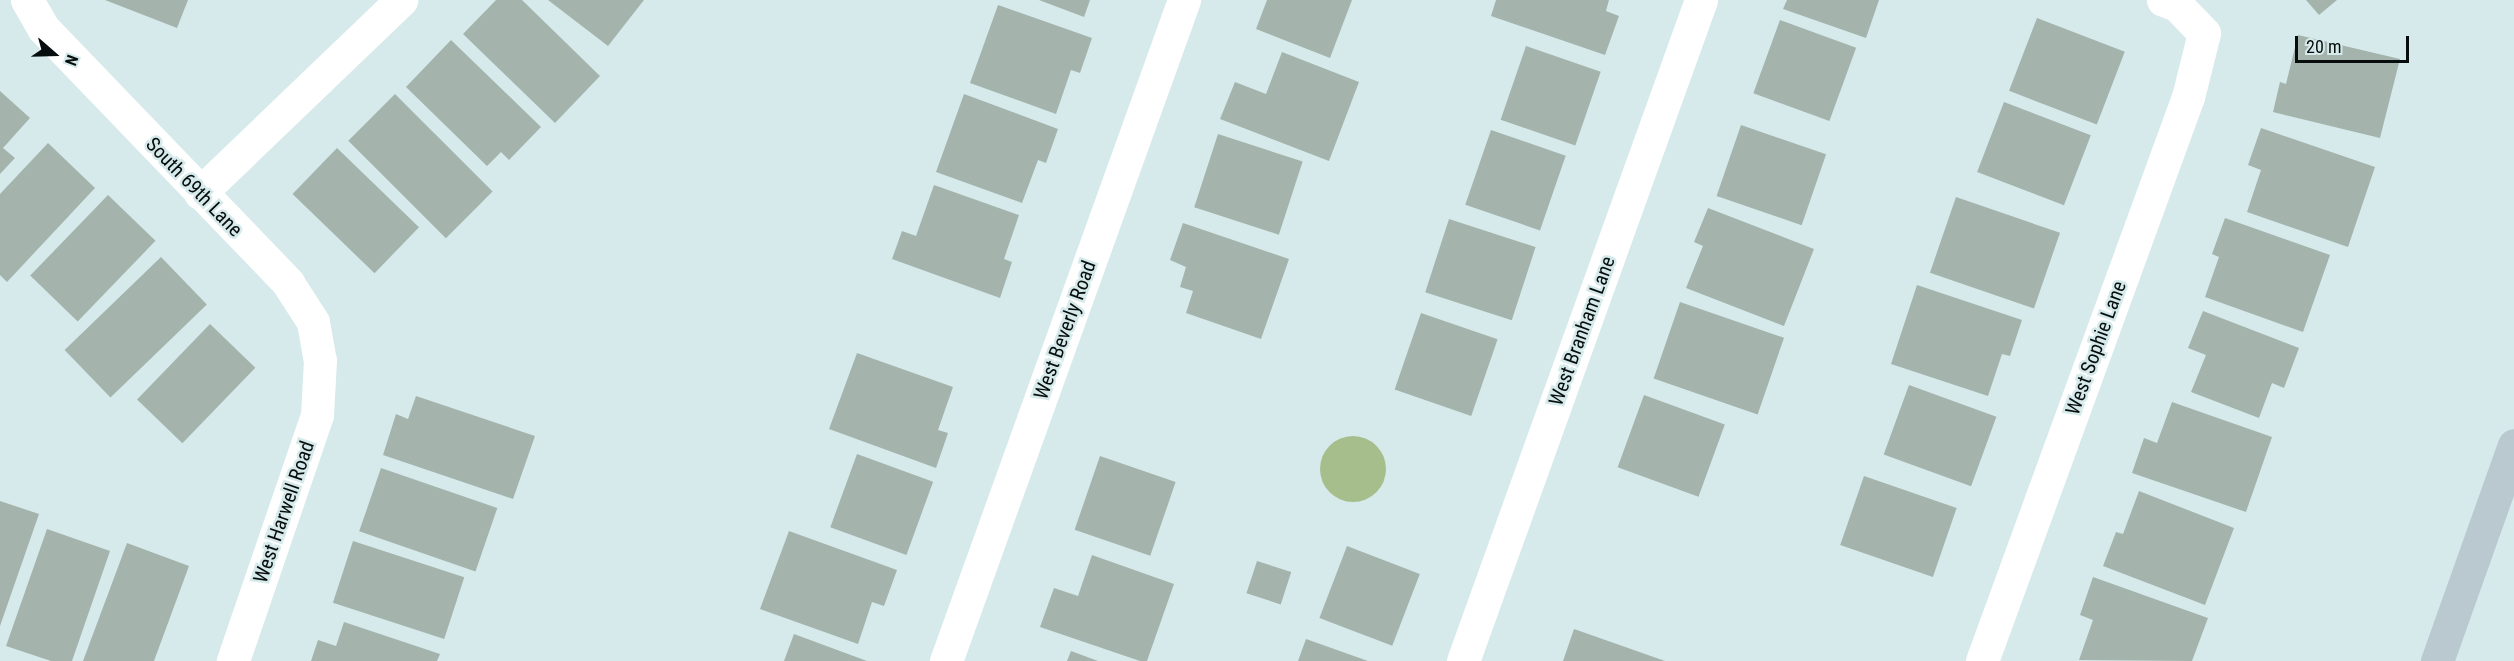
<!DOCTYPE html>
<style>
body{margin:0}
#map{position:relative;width:2514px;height:661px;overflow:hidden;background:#d6eaeb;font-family:"Roboto Condensed",sans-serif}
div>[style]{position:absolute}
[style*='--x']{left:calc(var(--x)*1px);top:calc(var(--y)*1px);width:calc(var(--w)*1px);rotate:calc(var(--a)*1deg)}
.green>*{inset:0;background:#a6be8c}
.round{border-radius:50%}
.building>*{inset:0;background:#a4b4ac;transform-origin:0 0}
.street>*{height:33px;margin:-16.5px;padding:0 16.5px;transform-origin:16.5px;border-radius:16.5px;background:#fff}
.secondary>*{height:33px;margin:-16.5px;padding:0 16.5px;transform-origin:16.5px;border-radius:16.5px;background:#bac9d0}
span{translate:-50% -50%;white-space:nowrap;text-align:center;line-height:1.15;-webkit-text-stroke:5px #d6eaeb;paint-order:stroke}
.street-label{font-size:20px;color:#070d0d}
.north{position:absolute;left:24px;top:24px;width:60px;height:60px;-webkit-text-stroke:4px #d6eaeb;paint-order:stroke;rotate:110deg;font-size:16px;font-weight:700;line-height:24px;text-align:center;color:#070d0d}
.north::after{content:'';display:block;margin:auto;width:21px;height:27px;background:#070d0d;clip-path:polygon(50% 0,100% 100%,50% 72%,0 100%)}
.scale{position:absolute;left:2295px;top:36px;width:114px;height:27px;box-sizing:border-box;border:3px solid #070d0d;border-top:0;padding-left:8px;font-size:18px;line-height:21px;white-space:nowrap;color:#070d0d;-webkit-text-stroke:4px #d6eaeb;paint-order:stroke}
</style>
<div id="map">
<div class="green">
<div class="round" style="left:1320px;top:436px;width:66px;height:66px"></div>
</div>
<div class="building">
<div style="clip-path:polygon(105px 0,188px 0,177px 28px)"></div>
<div style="clip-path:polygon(496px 0,522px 0,600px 76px,555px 123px,463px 34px)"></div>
<div style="clip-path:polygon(548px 0,644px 0,608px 46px)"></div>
<div style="clip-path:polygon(1039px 0,1090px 0,1084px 17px)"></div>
<div style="clip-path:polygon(1267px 0,1352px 0,1330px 58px,1256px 29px)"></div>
<div style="clip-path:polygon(1496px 0,1609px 0,1606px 11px,1619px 16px,1605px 55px,1491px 16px)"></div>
<div style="clip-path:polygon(1787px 0,1879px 0,1866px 38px,1783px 9px)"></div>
<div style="clip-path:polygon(2306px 0,2337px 0,2319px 15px)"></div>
<div style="clip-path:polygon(998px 5px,1092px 38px,1080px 73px,1071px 70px,1056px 114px,970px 83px)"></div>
<div style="left:2037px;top:18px;width:94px;height:78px;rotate:21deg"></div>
<div style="left:1780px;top:20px;width:81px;height:78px;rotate:20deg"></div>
<div style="clip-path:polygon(2298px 35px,2400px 59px,2380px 138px,2273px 112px,2280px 82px,2286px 84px)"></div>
<div style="clip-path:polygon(451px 40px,541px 127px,509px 160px,501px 152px,487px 166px,406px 87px)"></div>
<div style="left:1526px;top:46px;width:79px;height:78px;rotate:19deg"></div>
<div style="clip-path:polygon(1282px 52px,1359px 82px,1329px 161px,1220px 119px,1235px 82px,1266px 94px)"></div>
<div style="clip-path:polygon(0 91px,30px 118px,3px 148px,15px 158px,0 174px)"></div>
<div style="left:395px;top:94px;width:138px;height:66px;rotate:45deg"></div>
<div style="clip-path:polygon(964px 94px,1058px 129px,1046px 163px,1038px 160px,1022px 203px,936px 172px)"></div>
<div style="left:2004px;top:102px;width:93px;height:75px;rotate:21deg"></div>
<div style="left:1741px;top:125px;width:90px;height:75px;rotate:19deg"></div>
<div style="clip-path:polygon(2261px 128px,2375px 167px,2348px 247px,2247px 212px,2261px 170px,2248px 165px)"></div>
<div style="left:1491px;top:130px;width:79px;height:79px;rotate:19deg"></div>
<div style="left:1218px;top:134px;width:89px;height:77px;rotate:18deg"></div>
<div style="clip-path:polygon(48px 143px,95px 188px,7px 282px,0 275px,0 194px)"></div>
<div style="left:337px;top:148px;width:114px;height:64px;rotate:44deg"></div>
<div style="clip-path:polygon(934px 185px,1019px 215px,1004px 259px,1012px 262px,1000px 298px,892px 259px,902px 231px,916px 236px)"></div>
<div style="left:108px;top:195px;width:66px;height:112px;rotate:44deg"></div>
<div style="left:1956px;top:197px;width:110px;height:80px;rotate:19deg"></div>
<div style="clip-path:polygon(1708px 208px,1814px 249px,1784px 326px,1686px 288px,1703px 246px,1694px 242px)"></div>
<div style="clip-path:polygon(2225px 218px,2330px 255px,2303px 332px,2205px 297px,2219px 257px,2212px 254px)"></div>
<div style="left:1449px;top:219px;width:91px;height:77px;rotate:18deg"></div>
<div style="clip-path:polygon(1183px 223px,1289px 259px,1261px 339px,1186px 313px,1193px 291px,1180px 287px,1186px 267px,1170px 260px)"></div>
<div style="left:161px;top:257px;width:66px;height:134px;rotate:46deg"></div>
<div style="clip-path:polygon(1917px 285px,2022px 320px,2010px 356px,2002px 354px,1988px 396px,1891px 364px)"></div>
<div style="left:1680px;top:302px;width:110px;height:81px;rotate:19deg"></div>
<div style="clip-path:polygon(2203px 311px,2299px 348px,2284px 388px,2272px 383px,2259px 418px,2191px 392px,2206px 355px,2188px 348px)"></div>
<div style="left:1421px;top:313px;width:81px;height:81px;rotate:19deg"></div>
<div style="left:210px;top:324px;width:63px;height:105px;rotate:44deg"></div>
<div style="clip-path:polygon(857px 353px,953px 387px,938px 430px,948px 433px,936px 468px,829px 429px)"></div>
<div style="left:1909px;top:385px;width:93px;height:74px;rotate:20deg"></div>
<div style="left:1644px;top:395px;width:86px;height:77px;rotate:20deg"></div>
<div style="clip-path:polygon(416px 396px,535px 436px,513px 499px,383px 455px,396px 414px,408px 419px)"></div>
<div style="clip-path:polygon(2172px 402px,2272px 437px,2246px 512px,2132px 473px,2144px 438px,2157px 443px)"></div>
<div style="left:857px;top:454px;width:81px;height:78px;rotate:20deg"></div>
<div style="left:1100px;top:456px;width:80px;height:78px;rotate:19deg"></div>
<div style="left:381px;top:468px;width:123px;height:67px;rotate:19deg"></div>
<div style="left:1864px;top:476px;width:98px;height:73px;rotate:19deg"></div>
<div style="clip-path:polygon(2139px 491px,2234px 528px,2205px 605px,2103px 566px,2116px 532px,2123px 534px)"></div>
<div style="clip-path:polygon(0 501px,39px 514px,0 626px)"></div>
<div style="clip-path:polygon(47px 529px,110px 551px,72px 661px,51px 661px,6px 646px)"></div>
<div style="clip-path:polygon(789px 531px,897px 570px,884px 606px,872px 602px,858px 644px,760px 609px)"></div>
<div style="left:353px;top:541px;width:117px;height:65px;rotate:18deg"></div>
<div style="clip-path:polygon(127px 543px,189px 566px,154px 661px,83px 661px)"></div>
<div style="left:1347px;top:546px;width:78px;height:77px;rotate:21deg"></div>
<div style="clip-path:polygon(1092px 555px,1174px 584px,1147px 661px,1140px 661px,1040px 627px,1054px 588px,1078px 596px)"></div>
<div style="left:1257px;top:561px;width:36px;height:34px;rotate:18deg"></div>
<div style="clip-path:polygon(2093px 577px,2208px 618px,2192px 661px,2079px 660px,2093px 620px,2080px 615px)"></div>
<div style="clip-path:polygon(344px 622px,440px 654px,437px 661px,311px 661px,318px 640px,336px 646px)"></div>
<div style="clip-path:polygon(1574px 629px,1665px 661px,1563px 661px)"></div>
<div style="clip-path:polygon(794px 634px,867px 661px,784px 661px)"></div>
<div style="clip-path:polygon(1306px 639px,1368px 661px,1298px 661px)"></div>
<div style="clip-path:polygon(1071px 651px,1098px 661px,1067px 661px)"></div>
</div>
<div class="street">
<div style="--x:27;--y:0;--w:32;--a:60"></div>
<div style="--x:43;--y:28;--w:354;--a:46.1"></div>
<div style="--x:288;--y:283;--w:46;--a:57.3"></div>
<div style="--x:313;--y:322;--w:39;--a:80"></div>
<div style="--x:320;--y:360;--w:55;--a:93.1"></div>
<div style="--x:317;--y:415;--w:260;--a:108.9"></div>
<div style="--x:200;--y:193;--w:279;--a:-43.8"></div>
<div style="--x:946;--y:661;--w:703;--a:-70.2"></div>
<div style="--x:1463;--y:661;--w:703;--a:-70.2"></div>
<div style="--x:1982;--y:661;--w:600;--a:-69.94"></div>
<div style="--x:2188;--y:97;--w:66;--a:-76"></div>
<div style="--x:2204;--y:33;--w:39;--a:-134"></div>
<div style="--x:2177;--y:5;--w:15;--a:-160"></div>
</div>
<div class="secondary">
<div style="--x:2437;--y:661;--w:229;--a:-70.4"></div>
</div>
<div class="street-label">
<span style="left:194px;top:187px;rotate:46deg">South 69th Lane</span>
<span style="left:1065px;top:330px;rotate:-70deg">West Beverly Road</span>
<span style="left:1582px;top:331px;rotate:-70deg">West Branham Lane</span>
<span style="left:2096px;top:348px;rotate:-70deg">West Sophie Lane</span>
<span style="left:284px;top:512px;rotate:-71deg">West Harwell Road</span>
</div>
<div class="north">N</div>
<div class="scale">20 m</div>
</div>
